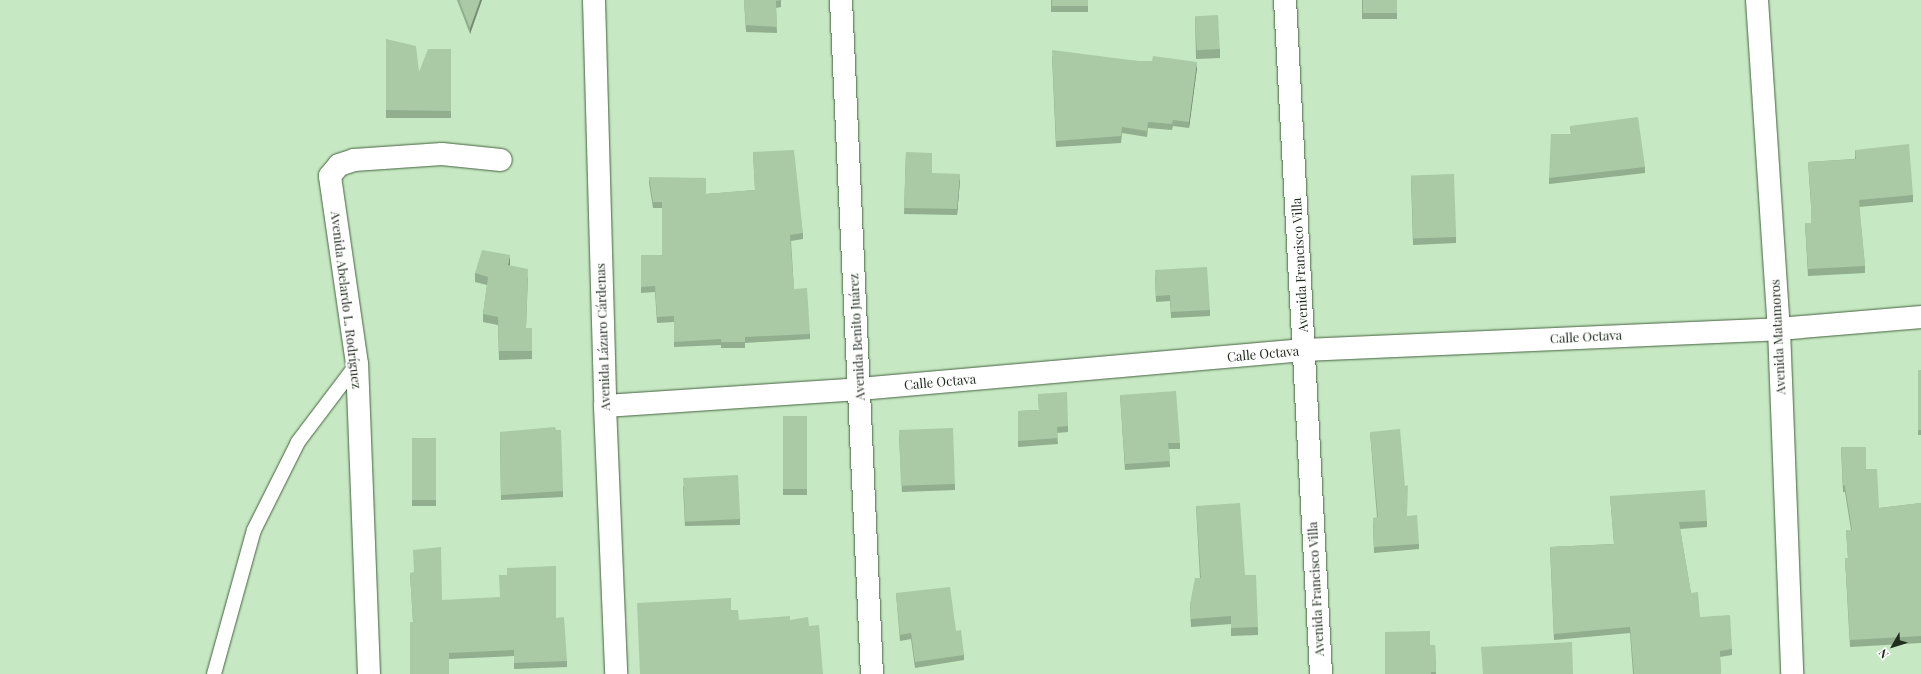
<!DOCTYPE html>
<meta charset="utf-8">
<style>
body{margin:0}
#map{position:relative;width:1921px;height:674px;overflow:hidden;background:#c6e8c2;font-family:"Playfair Display",serif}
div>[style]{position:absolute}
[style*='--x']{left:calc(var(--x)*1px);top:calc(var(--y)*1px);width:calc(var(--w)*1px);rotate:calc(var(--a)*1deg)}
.roads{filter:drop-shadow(0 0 1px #466342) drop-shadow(0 0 1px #466342)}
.lane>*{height:14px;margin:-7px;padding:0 7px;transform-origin:7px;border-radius:7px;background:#fff}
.street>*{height:22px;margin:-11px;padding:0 11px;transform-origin:11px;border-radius:11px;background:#fff}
.wall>*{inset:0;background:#91ae8e;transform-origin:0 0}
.shaded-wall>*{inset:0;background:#768d74}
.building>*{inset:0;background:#a9caa5;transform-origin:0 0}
span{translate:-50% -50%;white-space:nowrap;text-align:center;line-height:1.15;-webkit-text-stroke:4px #fefefe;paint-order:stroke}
.street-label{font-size:13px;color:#202d1f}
.north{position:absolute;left:1873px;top:626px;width:40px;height:40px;-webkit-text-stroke:3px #fefefe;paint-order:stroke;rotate:231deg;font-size:11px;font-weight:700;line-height:16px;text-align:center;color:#202d1f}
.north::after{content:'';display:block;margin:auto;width:14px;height:18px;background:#202d1f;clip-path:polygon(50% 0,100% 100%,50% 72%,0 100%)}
</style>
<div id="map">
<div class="roads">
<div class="lane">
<div style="--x:214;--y:674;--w:149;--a:-74.5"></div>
<div style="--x:254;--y:530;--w:98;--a:-63.4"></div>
<div style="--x:298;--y:442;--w:98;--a:-52.9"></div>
</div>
<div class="street">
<div style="--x:594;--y:0;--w:406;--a:88.4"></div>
<div style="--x:605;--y:406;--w:268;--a:87.6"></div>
<div style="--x:841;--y:0;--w:675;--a:87.37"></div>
<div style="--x:1285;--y:0;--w:675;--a:86.94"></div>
<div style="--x:1757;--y:0;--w:330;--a:86.2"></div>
<div style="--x:1779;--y:329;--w:345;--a:87.8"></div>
<div style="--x:605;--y:406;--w:255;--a:-3.8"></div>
<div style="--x:859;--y:389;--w:447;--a:-5"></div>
<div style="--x:1304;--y:350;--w:475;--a:-2.5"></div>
<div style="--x:1779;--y:329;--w:143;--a:-4.8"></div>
<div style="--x:369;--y:674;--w:310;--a:-92.2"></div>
<div style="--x:357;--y:364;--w:190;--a:-98.2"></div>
<div style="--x:330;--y:176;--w:14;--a:-51"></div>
<div style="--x:339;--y:165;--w:16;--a:-18"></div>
<div style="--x:354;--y:160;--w:88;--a:-3.9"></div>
<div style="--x:442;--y:154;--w:59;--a:5.8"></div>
</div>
</div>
<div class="wall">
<div style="clip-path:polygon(457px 0,482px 0,470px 34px)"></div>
<div style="clip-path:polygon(744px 0,781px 0,781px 7px,776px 8px,777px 33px,746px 32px)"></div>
<div style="left:1051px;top:0;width:37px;height:12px"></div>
<div style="left:1362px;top:0;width:35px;height:19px"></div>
<div style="clip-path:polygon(1195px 16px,1220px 49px,1220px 58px,1196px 59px)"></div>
<div style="clip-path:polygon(386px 39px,419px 72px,451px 49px,451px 118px,386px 118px)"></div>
<div style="clip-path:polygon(1052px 56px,1138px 61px,1197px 68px,1189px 128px,1173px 126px,1172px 130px,1148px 128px,1147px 137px,1122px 133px,1121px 143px,1056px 147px)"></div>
<div style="clip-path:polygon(1570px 126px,1645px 167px,1645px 173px,1549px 184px,1549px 178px,1571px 134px)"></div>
<div style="clip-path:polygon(1855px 150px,1913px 195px,1913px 202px,1859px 207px,1865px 266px,1865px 273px,1808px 276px,1805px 223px,1811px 223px,1811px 206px,1808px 162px,1855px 159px)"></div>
<div style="clip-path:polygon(753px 152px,803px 233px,803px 239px,791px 241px,794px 289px,810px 334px,810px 339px,745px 343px,745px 348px,721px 348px,721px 345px,674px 347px,674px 322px,657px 323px,655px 292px,641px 293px,641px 255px,662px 255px,662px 208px,653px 208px,649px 183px,649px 177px,706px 194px,755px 190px)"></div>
<div style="clip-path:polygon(906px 152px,932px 173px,960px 180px,957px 215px,904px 214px)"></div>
<div style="clip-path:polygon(1411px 177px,1456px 237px,1456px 243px,1413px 245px)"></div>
<div style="clip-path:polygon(510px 264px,509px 266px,528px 277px,526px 328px,532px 328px,532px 359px,499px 360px,498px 325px,483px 322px,483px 314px,487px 285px,475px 282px,475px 273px)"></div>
<div style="clip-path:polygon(1155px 276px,1210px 310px,1210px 316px,1171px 318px,1170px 301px,1156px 302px)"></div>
<div style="clip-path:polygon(1921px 370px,1921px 435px,1918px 435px,1918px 430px)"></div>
<div style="clip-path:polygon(1038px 394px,1068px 426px,1068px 432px,1057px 433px,1058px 444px,1018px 447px,1018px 411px,1039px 410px)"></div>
<div style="clip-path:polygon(1120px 395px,1180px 443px,1180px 449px,1169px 449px,1170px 467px,1125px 470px)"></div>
<div style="left:807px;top:416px;width:79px;height:24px;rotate:90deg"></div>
<div style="clip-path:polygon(500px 432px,563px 491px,563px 497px,501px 500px)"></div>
<div style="clip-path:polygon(1370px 432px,1419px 544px,1419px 549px,1374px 553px,1373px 523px,1377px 517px)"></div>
<div style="clip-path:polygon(899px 436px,955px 484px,955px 490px,902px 492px)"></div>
<div style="left:412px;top:438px;width:24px;height:68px"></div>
<div style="clip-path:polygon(1841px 447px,1866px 469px,1879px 508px,1921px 503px,1921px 643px,1850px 647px,1845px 558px,1848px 558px,1846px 530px,1851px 530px,1845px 492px,1843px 492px)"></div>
<div style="clip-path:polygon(683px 486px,740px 519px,740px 525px,685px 526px)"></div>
<div style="clip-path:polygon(1610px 496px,1707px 521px,1707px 527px,1680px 529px,1691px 593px,1700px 617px,1732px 649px,1732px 655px,1720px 657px,1721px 674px,1633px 674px,1630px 633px,1554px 640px,1550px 547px,1614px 544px)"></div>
<div style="clip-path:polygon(1196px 506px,1245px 575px,1258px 627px,1258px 635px,1231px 636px,1231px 624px,1191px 627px,1190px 604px,1200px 578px)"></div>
<div style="clip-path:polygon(410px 573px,442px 600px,556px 618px,567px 661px,567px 667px,514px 669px,514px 656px,449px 659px,413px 622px)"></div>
<div style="clip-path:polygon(896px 593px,956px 631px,964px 655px,964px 660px,915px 668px,911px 639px,900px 641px)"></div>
<div style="clip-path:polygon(1430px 645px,1435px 645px,1436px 674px,1385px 674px)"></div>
</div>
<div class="shaded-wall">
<div style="clip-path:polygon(480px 0,482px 0,470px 34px,470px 28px)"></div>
<div style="clip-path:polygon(1197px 62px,1197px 68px,1189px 128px,1189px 122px)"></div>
<div style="clip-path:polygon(960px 174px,960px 180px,957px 215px,957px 209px)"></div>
<div style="clip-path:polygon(510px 255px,510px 264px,508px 274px,508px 265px)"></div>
</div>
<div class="building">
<div style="clip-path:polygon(459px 0,480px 0,470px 28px)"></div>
<div style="clip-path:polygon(744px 0,781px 0,776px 1px,777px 27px,746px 25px)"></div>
<div style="left:1052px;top:0;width:36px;height:6px"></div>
<div style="left:1363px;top:0;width:34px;height:13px"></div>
<div style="left:1218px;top:15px;width:34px;height:23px;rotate:87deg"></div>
<div style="clip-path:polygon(386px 39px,416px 46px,419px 72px,428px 49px,451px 49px,451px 111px,386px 110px)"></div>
<div style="clip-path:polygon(1052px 50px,1138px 61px,1152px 61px,1153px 56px,1197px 62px,1189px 122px,1173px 120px,1172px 124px,1148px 122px,1147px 131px,1122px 127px,1121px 136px,1056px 141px)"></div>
<div style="clip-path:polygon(1638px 117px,1645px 167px,1549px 178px,1551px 134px,1571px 134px,1570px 126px)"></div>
<div style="clip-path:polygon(1909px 144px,1913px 195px,1859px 200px,1865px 266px,1808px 269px,1805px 223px,1811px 223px,1811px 200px,1808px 162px,1856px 159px,1855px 150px)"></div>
<div style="clip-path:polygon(794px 150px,803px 233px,790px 235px,794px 289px,807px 288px,810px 334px,745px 337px,745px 342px,721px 342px,721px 339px,674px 342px,674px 316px,657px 317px,655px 286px,641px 287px,641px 255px,662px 255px,662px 202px,653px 202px,649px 177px,706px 178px,706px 194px,755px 190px,753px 152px)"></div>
<div style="clip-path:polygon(906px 152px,932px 153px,932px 173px,960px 174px,957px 209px,904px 208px)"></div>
<div style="left:1454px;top:174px;width:63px;height:43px;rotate:88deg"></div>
<div style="clip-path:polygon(482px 250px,510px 255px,508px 265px,528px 269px,526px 328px,532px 328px,532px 351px,499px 351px,498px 317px,483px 314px,488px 277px,475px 273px)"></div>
<div style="clip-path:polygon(1207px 267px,1210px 310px,1171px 312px,1170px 295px,1156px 296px,1155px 270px)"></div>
<div style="left:1918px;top:370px;width:3px;height:60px"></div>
<div style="clip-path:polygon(1176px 391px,1180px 443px,1168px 443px,1170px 461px,1125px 464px,1120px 395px)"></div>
<div style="clip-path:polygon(1067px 392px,1068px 426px,1057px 427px,1058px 438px,1018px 441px,1018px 411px,1039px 410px,1038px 394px)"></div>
<div style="left:807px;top:416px;width:73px;height:24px;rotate:90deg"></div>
<div style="clip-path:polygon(555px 427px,556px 430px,561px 430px,563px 491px,501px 495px,500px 432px)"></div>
<div style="left:953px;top:428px;width:56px;height:54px;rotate:88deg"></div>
<div style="clip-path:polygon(1400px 429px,1405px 486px,1408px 485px,1407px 516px,1417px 515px,1419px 544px,1374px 547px,1373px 518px,1378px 517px,1370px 432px)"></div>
<div style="left:412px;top:438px;width:24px;height:62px"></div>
<div style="clip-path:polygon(1841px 447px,1866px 447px,1866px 469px,1877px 469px,1879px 508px,1921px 503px,1921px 636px,1850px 640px,1845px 558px,1848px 558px,1846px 530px,1852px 530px,1845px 486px,1843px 485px)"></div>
<div style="left:738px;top:475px;width:44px;height:55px;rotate:87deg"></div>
<div style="clip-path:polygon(1705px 490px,1707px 521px,1679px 522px,1691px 593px,1698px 592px,1700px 617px,1730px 615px,1732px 649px,1720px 651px,1721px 674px,1634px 674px,1630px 627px,1554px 634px,1550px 547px,1614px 544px,1610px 496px)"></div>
<div style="clip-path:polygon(1240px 503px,1245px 575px,1256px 575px,1258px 627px,1231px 628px,1231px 616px,1191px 619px,1190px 604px,1195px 578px,1201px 578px,1196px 506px)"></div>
<div style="clip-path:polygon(441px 547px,442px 600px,500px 597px,499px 575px,507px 575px,507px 568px,556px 566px,556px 618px,564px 617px,567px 661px,514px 663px,514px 650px,449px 653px,449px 674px,410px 674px,410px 622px,413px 622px,410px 573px,414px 572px,413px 550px)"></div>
<div style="clip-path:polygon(950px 587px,956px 631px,961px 630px,964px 655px,915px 662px,911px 633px,900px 635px,896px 593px)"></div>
<div style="clip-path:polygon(731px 598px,731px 610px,738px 610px,739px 620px,790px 616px,790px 620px,808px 617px,809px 626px,819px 625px,823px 674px,640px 674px,637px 603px)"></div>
<div style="clip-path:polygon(1430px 631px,1430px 645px,1435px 645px,1436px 672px,1431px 672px,1431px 674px,1385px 674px,1385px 632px)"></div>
<div style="clip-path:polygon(1572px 642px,1573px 674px,1483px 674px,1481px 647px)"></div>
</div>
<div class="street-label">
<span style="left:1300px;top:265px;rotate:-93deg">Avenida Francisco Villa</span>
<span style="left:346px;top:300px;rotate:83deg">Avenida Abelardo L. Rodríguez</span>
<span style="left:603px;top:337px;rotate:-92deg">Avenida Lázaro Cárdenas</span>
<span style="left:857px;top:337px;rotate:-93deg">Avenida Benito Juárez</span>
<span style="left:1586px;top:337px;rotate:-3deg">Calle Octava</span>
<span style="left:1778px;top:337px;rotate:-93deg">Avenida Matamoros</span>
<span style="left:1263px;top:354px;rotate:-5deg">Calle Octava</span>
<span style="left:940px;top:382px;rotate:-5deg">Calle Octava</span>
<span style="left:1316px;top:589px;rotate:-93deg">Avenida Francisco Villa</span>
</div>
<div class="north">N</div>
</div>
